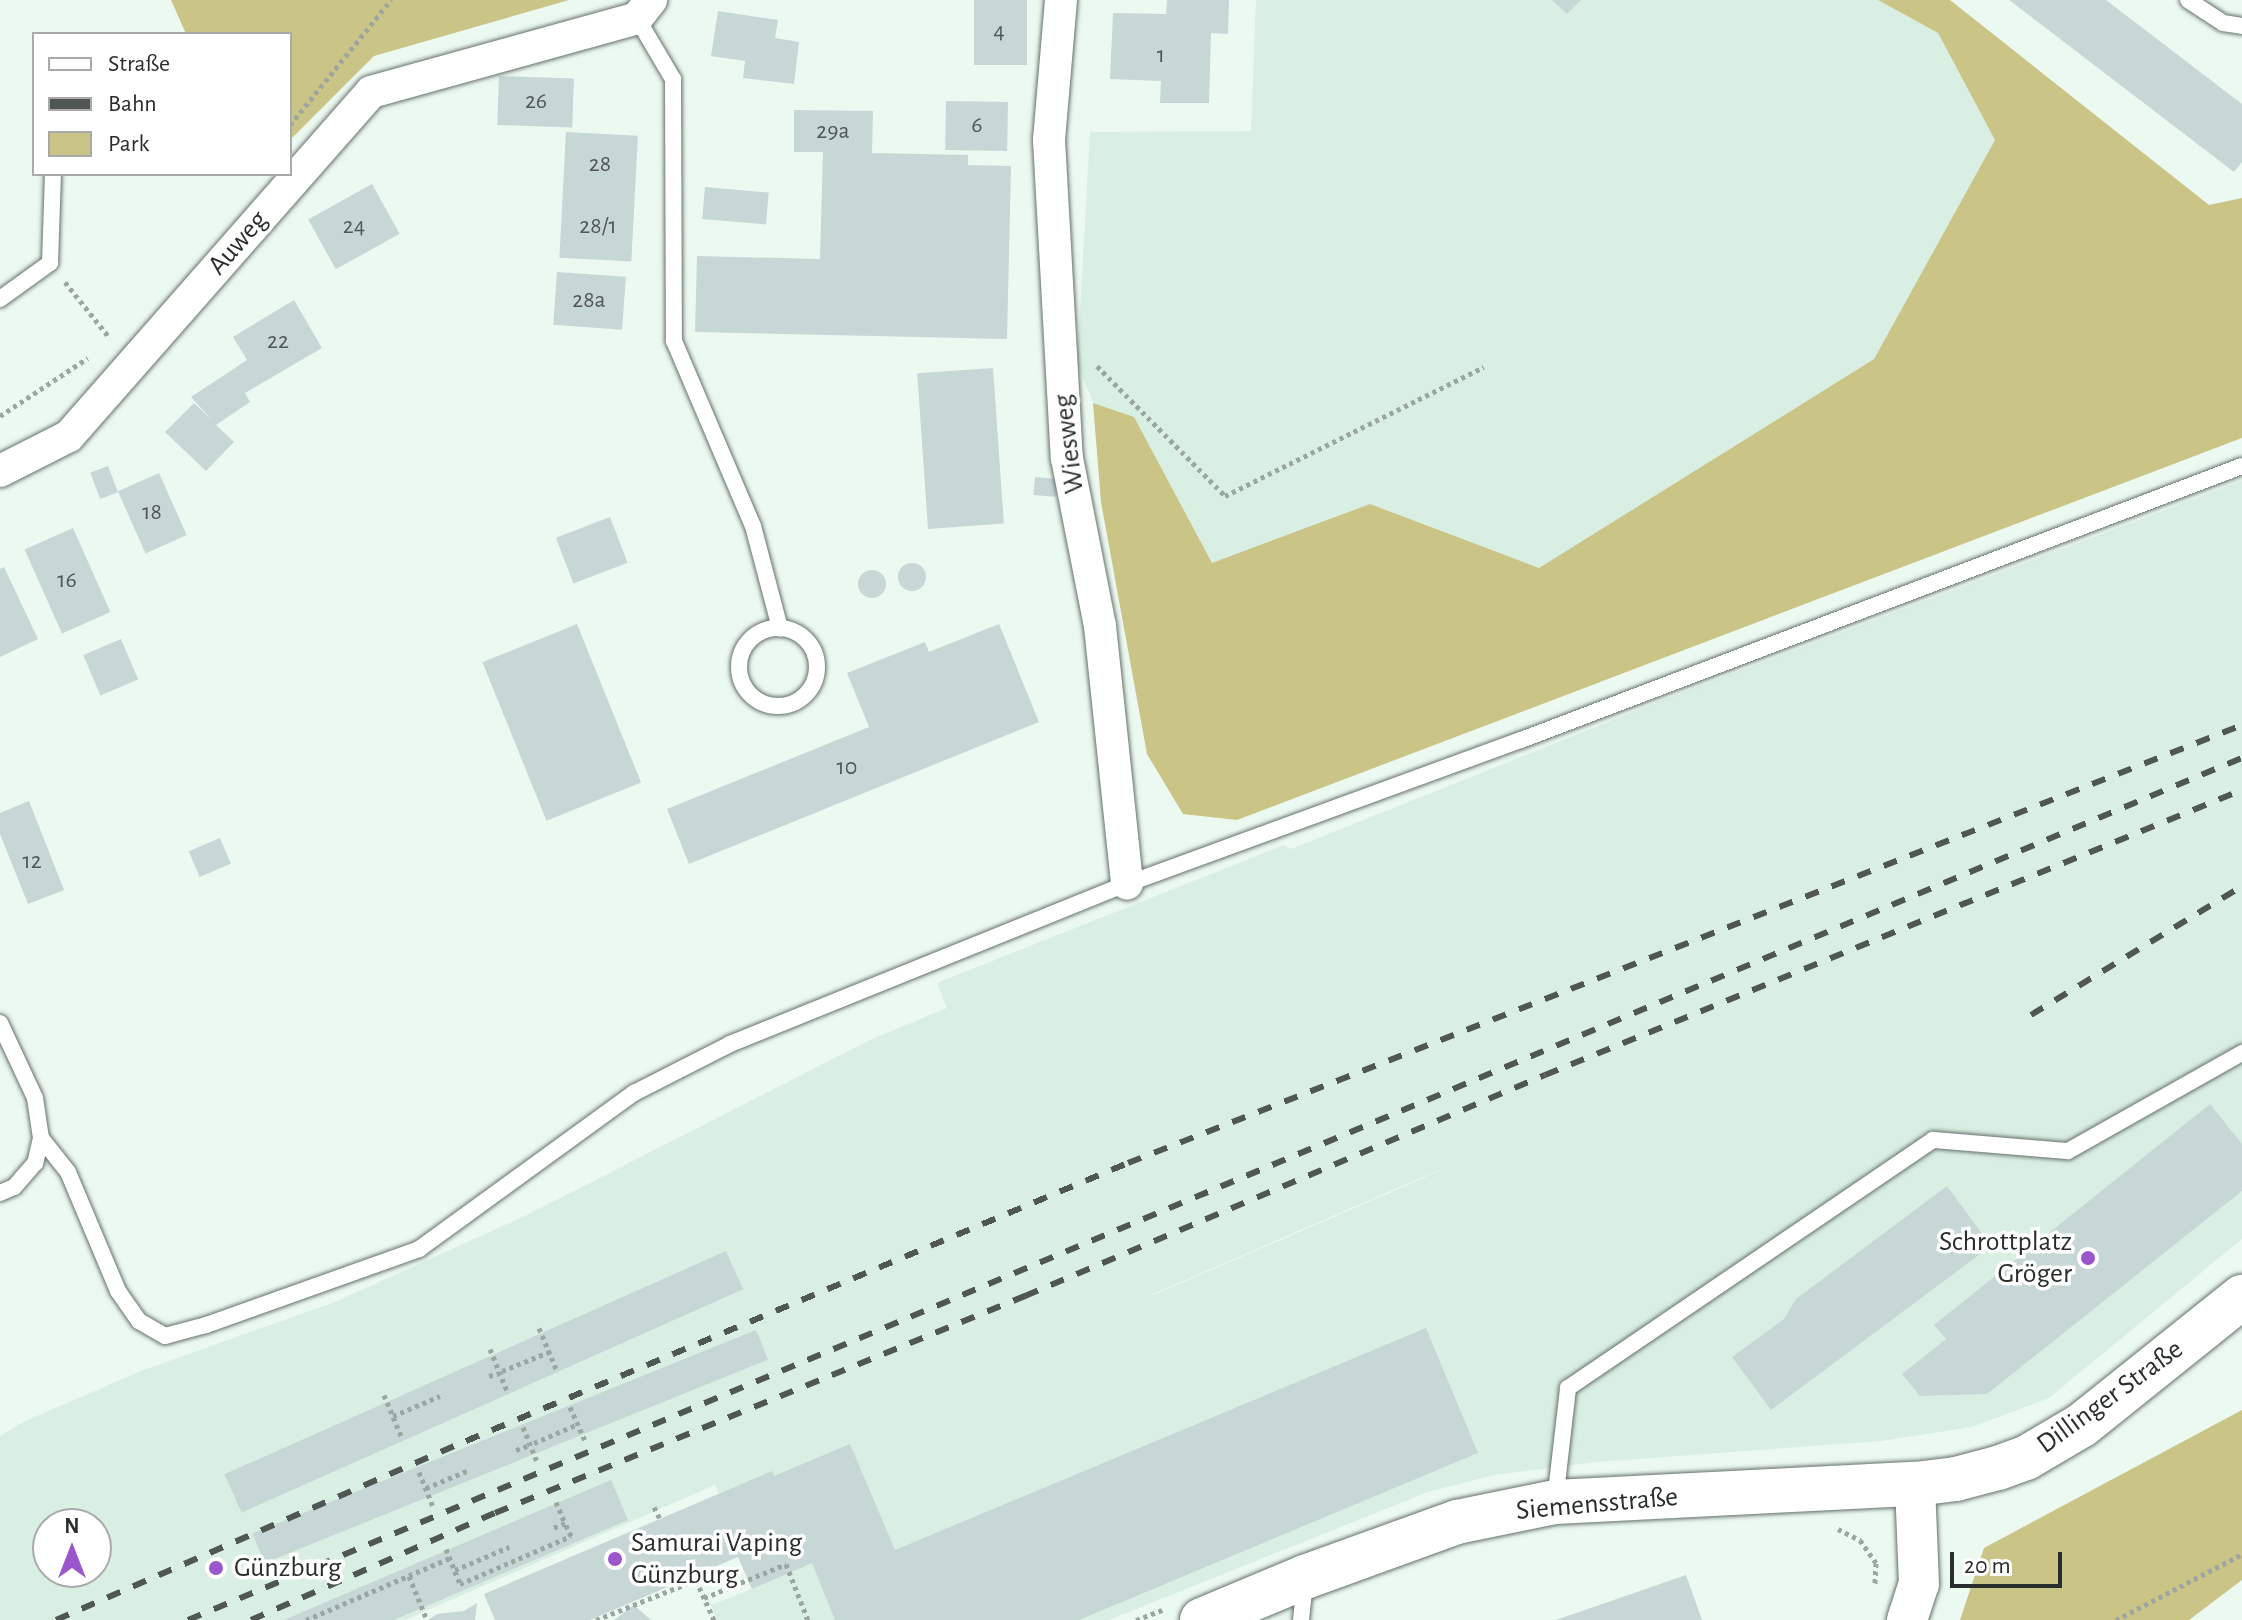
<!DOCTYPE html>
<meta charset="utf-8">
<style>
body{margin:0}
#map{position:relative;width:2242px;height:1620px;overflow:hidden;background:#ecf9f1;font-family:"Alegreya Sans",sans-serif}
div>[style]{position:absolute}
[style*='--x']{left:calc(var(--x)*1px);top:calc(var(--y)*1px);width:calc(var(--w)*1px);rotate:calc(var(--a)*1deg)}
.built>*{inset:0;background:#daefe3}
.green>*{inset:0;background:#cbc487}
.building>*{inset:0;background:#c7d7d6;transform-origin:0 0}
.round{border-radius:50%}
.path>*{height:5px;margin-top:-2.5px;transform-origin:0;background:repeating-linear-gradient(90deg,#9ca6a0 0 4px,transparent 0 8px)}
.roads{filter:drop-shadow(0 0 2px #65716a) drop-shadow(0 0 2px #65716a)}
.service>*{height:16px;margin:-8px;padding:0 8px;transform-origin:8px;border-radius:8px;background:#fff}
.service>.ring{margin:-8px;padding:0;box-sizing:content-box;background:none;border:16px solid #fff;border-radius:50%}
.minor>*{height:32px;margin:-16px;padding:0 16px;transform-origin:16px;border-radius:16px;background:#fff}
.tertiary>*{height:40px;margin:-20px;padding:0 20px;transform-origin:20px;border-radius:20px;background:#fff}
.secondary>*{height:44px;margin:-22px;padding:0 22px;transform-origin:22px;border-radius:22px;background:#fff}
.rail>*{height:6px;margin-top:-3px;transform-origin:0;background:repeating-linear-gradient(90deg,#505653 0 14px,transparent 0 28px)}
.dots>*{width:22px;height:22px;translate:-50% -50%;box-sizing:border-box;border:4px solid #fff;border-radius:50%}
span{translate:-50% -50%;white-space:nowrap;text-align:center;line-height:1.15;-webkit-text-stroke:7px #fff;paint-order:stroke}
.number-label{font-size:24px;color:#505856}
.number-label span{-webkit-text-stroke-width:0}
.street-label{font-size:28px;color:#292e2c}
.poi-label{font-size:28px;color:#292e2c}
.right{translate:-100% -50%;text-align:right}
.left{translate:0 -50%;text-align:left}
.legend{position:absolute;left:32px;top:32px;width:260px;height:144px;box-sizing:border-box;background:#fff;border:2px solid #a9abab;margin:0;padding:10px 14px;list-style:none;font-size:24px;color:#292e2c}
.legend li{display:flex;align-items:center;gap:16px;height:40px}
.legend b{width:40px;border:2px solid #a9abab}
.north{position:absolute;left:32px;top:1508px;width:80px;height:80px;box-sizing:border-box;background:#fff;border:2px solid #a9abab;border-radius:50%;rotate:0deg;font-size:22px;font-weight:700;line-height:32px;text-align:center;color:#292e2c}
.north::after{content:'';display:block;margin:auto;width:28px;height:36px;background:#9b56cb;clip-path:polygon(50% 0,100% 100%,50% 72%,0 100%)}
.scale{position:absolute;left:1950px;top:1552px;width:112px;height:36px;box-sizing:border-box;border:4px solid #292e2c;border-top:0;padding-left:10px;font-size:24px;line-height:28px;white-space:nowrap;color:#292e2c;-webkit-text-stroke:6px #fff;paint-order:stroke}
</style>
<div id="map">
<div class="built">
<div style="clip-path:polygon(1256px 0,1878px 0,1938px 33px,1995px 140px,1874px 359px,1241px 754px,1077px 364px,1090px 132px,1251px 131px)"></div>
<div style="clip-path:polygon(evenodd,2242px 481px,2242px 1239px,2049px 1398px,1972px 1427px,1881px 1441px,1597px 1462px,1494px 1475px,1428px 1492px,1109px 1620px,717px 1620px,711px 1605px,752px 1589px,738px 1557px,745px 1553px,715px 1485px,405px 1620px,0 1620px,0 1436px,23px 1422px,141px 1371px,335px 1302px,527px 1215px,872px 1039px,947px 1008px,937px 983px,1284px 845px,1291px 849px,1663px 700px,2242px 481px,1458px 1162px,1403px 1187px,1153px 1295px,1153px 1294px,1458px 1162px,2242px 481px,48px 1524px,96px 1524px,96px 1572px,48px 1572px,48px 1524px)"></div>
</div>
<div class="green">
<div style="clip-path:polygon(171px 0,569px 0,374px 56px,290px 140px,290px 34px,186px 34px)"></div>
<div style="clip-path:polygon(1878px 0,1950px 0,2209px 205px,2242px 198px,2242px 438px,1237px 820px,1183px 814px,1147px 754px,1101px 502px,1093px 403px,1134px 417px,1212px 563px,1370px 504px,1539px 568px,1874px 359px,1995px 140px,1938px 33px)"></div>
<div style="clip-path:polygon(2242px 1410px,2242px 1580px,2189px 1620px,1960px 1620px,1984px 1548px)"></div>
</div>
<div class="building">
<div style="left:974px;top:0;width:53px;height:65px"></div>
<div style="clip-path:polygon(1167px 0,1229px 0,1228px 34px,1211px 33px,1209px 103px,1160px 103px,1161px 81px,1110px 79px,1113px 13px,1166px 14px)"></div>
<div style="clip-path:polygon(1552px 0,1581px 0,1567px 14px)"></div>
<div style="clip-path:polygon(2009px 0,2106px 0,2242px 104px,2242px 162px,2234px 172px)"></div>
<div style="clip-path:polygon(718px 11px,778px 20px,775px 38px,799px 42px,794px 84px,743px 78px,745px 61px,711px 56px)"></div>
<div style="left:499px;top:76px;width:75px;height:49px;rotate:2deg"></div>
<div style="left:946px;top:101px;width:62px;height:49px;rotate:1deg"></div>
<div style="clip-path:polygon(794px 110px,873px 111px,872px 153px,968px 155px,968px 165px,1011px 166px,1007px 339px,695px 332px,697px 256px,820px 259px,823px 152px,794px 152px)"></div>
<div style="left:566px;top:132px;width:72px;height:126px;rotate:3deg"></div>
<div style="left:372px;top:184px;width:57px;height:73px;rotate:61deg"></div>
<div style="left:705px;top:187px;width:64px;height:32px;rotate:5deg"></div>
<div style="left:557px;top:272px;width:69px;height:53px;rotate:4deg"></div>
<div style="clip-path:polygon(294px 300px,322px 348px,245px 393px,250px 402px,216px 425px,234px 442px,206px 471px,165px 432px,194px 403px,212px 420px,191px 397px,247px 360px,233px 337px)"></div>
<div style="left:993px;top:368px;width:156px;height:76px;rotate:86deg"></div>
<div style="left:108px;top:466px;width:28px;height:19px;rotate:69deg"></div>
<div style="left:159px;top:473px;width:68px;height:45px;rotate:66deg"></div>
<div style="left:1035px;top:477px;width:22px;height:18px;rotate:5deg"></div>
<div style="left:610px;top:517px;width:49px;height:58px;rotate:69deg"></div>
<div style="left:73px;top:528px;width:92px;height:53px;rotate:66deg"></div>
<div class="round" style="left:898px;top:563px;width:28px;height:28px"></div>
<div style="clip-path:polygon(4px 567px,38px 639px,0 657px,0 569px)"></div>
<div class="round" style="left:858px;top:570px;width:28px;height:28px"></div>
<div style="left:577px;top:624px;width:171px;height:102px;rotate:68deg"></div>
<div style="clip-path:polygon(999px 624px,1039px 722px,689px 864px,667px 809px,869px 727px,847px 673px,925px 642px,929px 652px)"></div>
<div style="left:121px;top:639px;width:44px;height:41px;rotate:67deg"></div>
<div style="clip-path:polygon(29px 801px,64px 890px,28px 904px,0 834px,0 813px)"></div>
<div style="left:220px;top:838px;width:28px;height:34px;rotate:67deg"></div>
<div style="clip-path:polygon(2210px 1104px,2242px 1144px,2242px 1191px,1987px 1394px,1920px 1396px,1902px 1374px,1946px 1339px,1934px 1325px)"></div>
<div style="clip-path:polygon(1947px 1186px,1991px 1246px,1771px 1410px,1732px 1357px,1784px 1319px,1796px 1299px)"></div>
<div style="left:726px;top:1251px;width:42px;height:549px;rotate:66deg"></div>
<div style="clip-path:polygon(1426px 1328px,1478px 1453px,1079px 1620px,835px 1620px,812px 1563px,752px 1589px,738px 1557px,590px 1620px,495px 1620px,484px 1594px,772px 1471px,774px 1476px,850px 1444px,895px 1550px)"></div>
<div style="left:756px;top:1330px;width:32px;height:543px;rotate:68deg"></div>
<div style="clip-path:polygon(611px 1480px,628px 1520px,394px 1620px,284px 1620px)"></div>
<div style="clip-path:polygon(1686px 1575px,1702px 1620px,1556px 1620px)"></div>
<div style="clip-path:polygon(477px 1603px,475px 1620px,428px 1620px,437px 1614px,464px 1611px)"></div>
<div style="clip-path:polygon(634px 1605px,651px 1620px,614px 1620px)"></div>
</div>
<div class="path">
<div style="--x:290;--y:125;--w:161;--a:-51.1"></div>
<div style="--x:65;--y:282;--w:70;--a:51.3"></div>
<div style="--x:1097;--y:366;--w:182;--a:45.4"></div>
<div style="--x:1225;--y:496;--w:289;--a:-26.5"></div>
<div style="--x:0;--y:416;--w:105;--a:-33.4"></div>
<div style="--x:539;--y:1328;--w:47;--a:67.3"></div>
<div style="--x:490;--y:1349;--w:48;--a:67.8"></div>
<div style="--x:502;--y:1371;--w:51;--a:-22"></div>
<div style="--x:489;--y:1376;--w:11;--a:-15"></div>
<div style="--x:384;--y:1395;--w:47;--a:67.3"></div>
<div style="--x:570;--y:1407;--w:36;--a:66"></div>
<div style="--x:393;--y:1416;--w:51;--a:-23.1"></div>
<div style="--x:523;--y:1427;--w:37;--a:68"></div>
<div style="--x:534;--y:1443;--w:48;--a:-23.4"></div>
<div style="--x:516;--y:1450;--w:15;--a:-20"></div>
<div style="--x:419;--y:1472;--w:37;--a:68"></div>
<div style="--x:426;--y:1488;--w:47;--a:-22.7"></div>
<div style="--x:556;--y:1502;--w:23;--a:67"></div>
<div style="--x:654;--y:1507;--w:13;--a:63"></div>
<div style="--x:1838;--y:1529;--w:25;--a:27"></div>
<div style="--x:1860;--y:1540;--w:28;--a:55"></div>
<div style="--x:1876;--y:1563;--w:21;--a:93"></div>
<div style="--x:446;--y:1549;--w:38;--a:68"></div>
<div style="--x:460;--y:1584;--w:121;--a:-23.4"></div>
<div style="--x:571;--y:1536;--w:14;--a:-115"></div>
<div style="--x:565;--y:1523;--w:15;--a:157"></div>
<div style="--x:455;--y:1570;--w:59;--a:-23.1"></div>
<div style="--x:409;--y:1576;--w:48;--a:67.8"></div>
<div style="--x:704;--y:1598;--w:89;--a:-22.5"></div>
<div style="--x:786;--y:1564;--w:60;--a:68.6"></div>
<div style="--x:306;--y:1620;--w:157;--a:-23.3"></div>
<div style="--x:596;--y:1620;--w:108;--a:-21.8"></div>
<div style="--x:696;--y:1580;--w:44;--a:65.8"></div>
<div style="--x:1136;--y:1620;--w:30;--a:-21"></div>
<div style="--x:2116;--y:1620;--w:142;--a:-27.6"></div>
</div>
<div class="roads">
<div class="service">
<div style="--x:2188;--y:0;--w:42;--a:33.3"></div>
<div style="--x:2223;--y:23;--w:19;--a:9"></div>
<div style="--x:637;--y:18;--w:71;--a:59.5"></div>
<div style="--x:673;--y:79;--w:262;--a:89.8"></div>
<div style="--x:674;--y:341;--w:201;--a:66.9"></div>
<div style="--x:753;--y:526;--w:106;--a:75.2"></div>
<div style="--x:0;--y:299;--w:62;--a:-35.8"></div>
<div style="--x:50;--y:263;--w:89;--a:-88.1"></div>
<div class="ring" style="left:739px;top:628px;width:62px;height:62px"></div>
<div style="--x:0;--y:1023;--w:83;--a:65"></div>
<div style="--x:35;--y:1098;--w:40;--a:81.5"></div>
<div style="--x:41;--y:1138;--w:26;--a:103"></div>
<div style="--x:35;--y:1163;--w:32;--a:131"></div>
<div style="--x:14;--y:1187;--w:15;--a:157"></div>
<div style="--x:41;--y:1138;--w:43;--a:51.5"></div>
<div style="--x:68;--y:1172;--w:129;--a:67.2"></div>
<div style="--x:118;--y:1291;--w:37;--a:55"></div>
<div style="--x:139;--y:1321;--w:30;--a:30"></div>
<div style="--x:165;--y:1336;--w:42;--a:-15"></div>
<div style="--x:206;--y:1325;--w:226;--a:-19.6"></div>
<div style="--x:419;--y:1249;--w:266;--a:-36"></div>
<div style="--x:634;--y:1093;--w:108;--a:-27"></div>
<div style="--x:730;--y:1044;--w:428;--a:-22"></div>
<div style="--x:1127;--y:884;--w:419;--a:-20.1"></div>
<div style="--x:1521;--y:740;--w:771;--a:-20.81"></div>
<div style="--x:1555;--y:1501;--w:114;--a:-83.4"></div>
<div style="--x:1568;--y:1388;--w:441;--a:-34.2"></div>
<div style="--x:1933;--y:1140;--w:135;--a:4.7"></div>
<div style="--x:2068;--y:1151;--w:200;--a:-29.4"></div>
<div style="--x:1301;--y:1620;--w:38;--a:-84"></div>
</div>
<div class="minor">
<div style="--x:1061;--y:0;--w:141;--a:94.9"></div>
<div style="--x:1049;--y:140;--w:319;--a:86.8"></div>
<div style="--x:1067;--y:458;--w:171;--a:78.9"></div>
<div style="--x:1100;--y:626;--w:259;--a:84"></div>
<div style="--x:0;--y:471;--w:77;--a:-26.9"></div>
<div style="--x:69;--y:436;--w:458;--a:-48.7"></div>
<div style="--x:371;--y:92;--w:276;--a:-15.5"></div>
<div style="--x:637;--y:18;--w:23;--a:-52"></div>
</div>
<div class="tertiary">
<div style="--x:1907;--y:1620;--w:38;--a:-72"></div>
<div style="--x:1919;--y:1584;--w:100;--a:-92.3"></div>
</div>
<div class="secondary">
<div style="--x:1202;--y:1620;--w:112;--a:-22.7"></div>
<div style="--x:1305;--y:1577;--w:162;--a:-19.9"></div>
<div style="--x:1457;--y:1522;--w:100;--a:-11.5"></div>
<div style="--x:1555;--y:1502;--w:360;--a:-2.9"></div>
<div style="--x:1915;--y:1484;--w:41;--a:-7"></div>
<div style="--x:1956;--y:1479;--w:43;--a:-14.7"></div>
<div style="--x:1998;--y:1468;--w:30;--a:-20"></div>
<div style="--x:2026;--y:1458;--w:65;--a:-30.5"></div>
<div style="--x:2082;--y:1425;--w:205;--a:-38.7"></div>
</div>
</div>
<div class="rail">
<div style="--x:2031;--y:1015;--w:247;--a:-31.4"></div>
<div style="--x:56;--y:1620;--w:447;--a:-23.6"></div>
<div style="--x:466;--y:1441;--w:718;--a:-22.78"></div>
<div style="--x:1128;--y:1163;--w:1197;--a:-21.46"></div>
<div style="--x:188;--y:1620;--w:2228;--a:-22.77"></div>
<div style="--x:251;--y:1620;--w:266;--a:-23.7"></div>
<div style="--x:495;--y:1513;--w:573;--a:-22.27"></div>
<div style="--x:1025;--y:1296;--w:565;--a:-23.03"></div>
<div style="--x:1545;--y:1075;--w:753;--a:-22.24"></div>
</div>
<div class="dots">
<div style="left:2088px;top:1258px;background:#9b56cb"></div>
<div style="left:615px;top:1559px;background:#9b56cb"></div>
<div style="left:216px;top:1568px;background:#9b56cb"></div>
</div>
<div class="number-label">
<span style="left:999px;top:32px">4</span>
<span style="left:1161px;top:56px">1</span>
<span style="left:536px;top:102px">26</span>
<span style="left:977px;top:126px">6</span>
<span style="left:833px;top:132px">29a</span>
<span style="left:600px;top:165px">28</span>
<span style="left:354px;top:227px">24</span>
<span style="left:598px;top:227px">28/1</span>
<span style="left:589px;top:301px">28a</span>
<span style="left:278px;top:342px">22</span>
<span style="left:152px;top:513px">18</span>
<span style="left:67px;top:581px">16</span>
<span style="left:847px;top:768px">10</span>
<span style="left:32px;top:862px">12</span>
</div>
<div class="street-label">
<span style="left:238px;top:243px;rotate:-49deg">Auweg</span>
<span style="left:1069px;top:444px;rotate:-97deg">Wiesweg</span>
<span style="left:2110px;top:1397px;rotate:-36deg">Dillinger Straße</span>
<span style="left:1597px;top:1504px;rotate:-5deg">Siemensstraße</span>
</div>
<div class="poi-label">
<span class="right" style="left:2072px;top:1258px">Schrottplatz<br>Gröger</span>
<span class="left" style="left:631px;top:1559px">Samurai Vaping<br>Günzburg</span>
<span class="left" style="left:234px;top:1568px">Günzburg</span>
</div>
<ul class="legend">
<li><b style="height:10px;background:#fff"></b>Straße</li>
<li><b style="height:10px;background:#505653"></b>Bahn</li>
<li><b style="height:22px;background:#cbc487"></b>Park</li>
</ul>
<div class="north">N</div>
<div class="scale">20 m</div>
</div>
